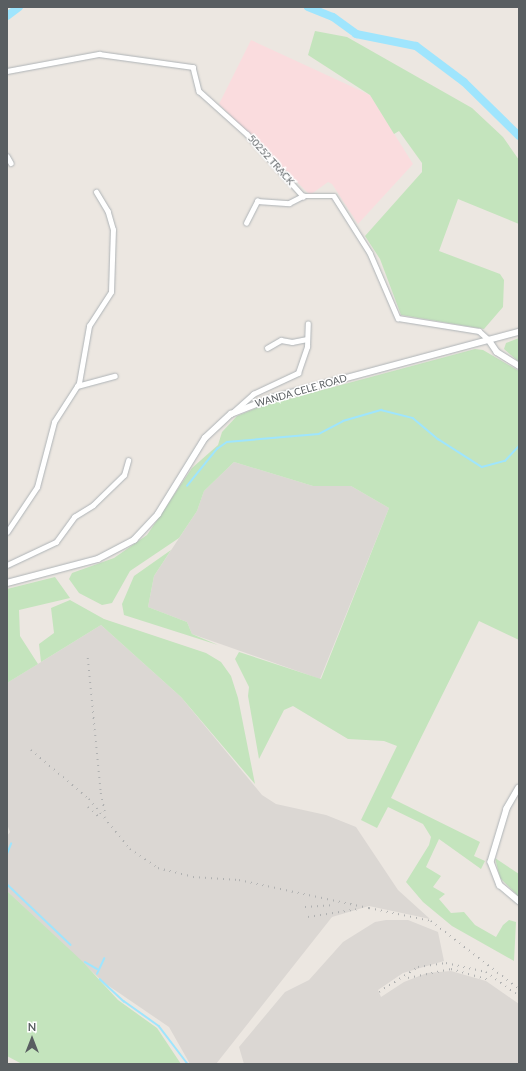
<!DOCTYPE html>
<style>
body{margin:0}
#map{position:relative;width:526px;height:1071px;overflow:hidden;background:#ece7e1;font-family:Lato,sans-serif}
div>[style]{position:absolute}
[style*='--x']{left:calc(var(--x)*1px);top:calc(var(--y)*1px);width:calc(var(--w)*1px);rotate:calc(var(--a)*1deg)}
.industrial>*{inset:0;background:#dbd7d3}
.medical>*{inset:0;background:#fadcde}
.green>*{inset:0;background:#c4e4bd}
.stream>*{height:1.5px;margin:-0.75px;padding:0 0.75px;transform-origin:0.75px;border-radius:0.75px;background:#9fe5fd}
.river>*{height:8px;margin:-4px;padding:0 4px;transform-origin:4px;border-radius:4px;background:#9fe5fd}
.roads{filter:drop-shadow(0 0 1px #aeb3b6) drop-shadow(0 0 1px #aeb3b6)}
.minor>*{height:4.5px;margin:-2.25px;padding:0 2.25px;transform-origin:2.25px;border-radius:2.25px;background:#fff}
.tertiary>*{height:5.5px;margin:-2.75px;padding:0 2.75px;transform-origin:2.75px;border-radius:2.75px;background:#fff}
.rail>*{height:1.5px;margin-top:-0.75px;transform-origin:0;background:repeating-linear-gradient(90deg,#b0b1b1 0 1px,transparent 0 6px)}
span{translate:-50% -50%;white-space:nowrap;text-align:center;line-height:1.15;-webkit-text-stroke:3px #fff;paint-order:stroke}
.street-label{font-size:10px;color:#595e61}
.frame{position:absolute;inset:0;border:8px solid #595e61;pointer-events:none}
.north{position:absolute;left:12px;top:1019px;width:40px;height:40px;-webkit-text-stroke:3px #fff;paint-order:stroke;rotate:0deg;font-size:11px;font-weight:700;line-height:16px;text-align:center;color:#595e61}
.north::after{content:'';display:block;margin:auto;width:14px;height:18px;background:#595e61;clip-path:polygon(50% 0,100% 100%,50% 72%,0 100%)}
</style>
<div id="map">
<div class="industrial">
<div style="clip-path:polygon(234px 462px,313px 486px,351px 486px,389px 508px,320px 679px,192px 634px,187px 622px,148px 607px,154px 576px,197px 511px,204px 491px)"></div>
<div style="clip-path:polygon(101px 625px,181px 697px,262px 795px,276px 804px,326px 815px,356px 827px,398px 890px,430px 919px,369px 906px,332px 917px,216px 1064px,190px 1064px,169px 1027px,103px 982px,7px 891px,7px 836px,10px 832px,7px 824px,7px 683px)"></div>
<div style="clip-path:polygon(386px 920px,408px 920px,438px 932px,444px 961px,403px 973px,378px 990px,381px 997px,404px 982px,427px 973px,451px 971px,486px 981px,519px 1004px,519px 1064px,244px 1064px,239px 1047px,285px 992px,309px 980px,343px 942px,375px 922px)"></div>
</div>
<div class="medical">
<div style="clip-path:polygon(251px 40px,370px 95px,413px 164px,358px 224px,332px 184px,328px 182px,310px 195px,219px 104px)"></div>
</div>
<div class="green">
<div style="clip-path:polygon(315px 31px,347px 37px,472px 108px,503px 137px,519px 160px,519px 224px,458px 199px,439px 251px,500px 274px,504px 280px,503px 307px,484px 329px,401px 315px,380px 259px,365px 236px,422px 172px,422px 163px,399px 131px,394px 134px,370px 95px,308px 55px)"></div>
<div style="clip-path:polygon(519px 338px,519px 362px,504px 349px,506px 343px)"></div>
<div style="clip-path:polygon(475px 349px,483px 350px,519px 371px,519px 640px,479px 621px,391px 798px,480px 842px,474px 856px,485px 861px,481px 869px,439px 839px,426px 867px,441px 876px,433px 887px,445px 894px,439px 899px,451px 913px,464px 912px,475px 925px,496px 937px,503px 925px,509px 920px,516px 922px,514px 961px,452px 926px,423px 902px,406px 882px,429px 845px,431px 837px,423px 824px,388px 807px,377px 828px,361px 820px,397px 746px,384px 741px,348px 739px,293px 706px,284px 710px,259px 759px,248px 696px,249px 687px,235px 659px,239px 652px,321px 679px,389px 508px,351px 486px,313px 486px,234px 462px,204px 491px,197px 511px,179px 538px,130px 571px,112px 603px,102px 605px,79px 593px,69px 579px,72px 573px,114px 558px,147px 535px,192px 468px,218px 445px,222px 432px,237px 416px,259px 407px)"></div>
<div style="clip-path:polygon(171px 550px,154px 576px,148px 607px,187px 622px,192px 634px,218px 645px,124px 615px,122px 604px,134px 576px)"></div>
<div style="clip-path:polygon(55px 577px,70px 598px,19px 610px,20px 636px,38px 664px,7px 683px,7px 589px)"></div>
<div style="clip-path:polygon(70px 600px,104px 619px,206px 653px,221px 662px,231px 676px,238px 698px,255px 784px,181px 697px,101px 625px,41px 662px,39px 644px,54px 633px,51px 608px)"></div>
<div style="clip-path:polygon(495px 858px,519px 874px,519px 897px,500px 878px)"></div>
<div style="clip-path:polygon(7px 891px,82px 961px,118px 1000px,157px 1028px,181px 1064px,22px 1064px,7px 1056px)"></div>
</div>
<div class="stream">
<div style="--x:187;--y:486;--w:48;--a:-51"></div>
<div style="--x:217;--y:449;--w:12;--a:-35"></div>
<div style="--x:227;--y:442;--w:92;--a:-5"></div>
<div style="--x:319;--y:434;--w:27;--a:-28"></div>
<div style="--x:343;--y:421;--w:40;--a:-16"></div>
<div style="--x:381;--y:410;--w:33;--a:14"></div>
<div style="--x:413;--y:418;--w:33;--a:40"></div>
<div style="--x:438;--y:439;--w:52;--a:32.5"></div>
<div style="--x:482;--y:467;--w:24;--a:-15"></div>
<div style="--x:505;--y:461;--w:21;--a:-47"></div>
<div style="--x:7;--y:854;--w:11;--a:-68"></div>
<div style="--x:7;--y:884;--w:88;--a:43.6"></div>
<div style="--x:85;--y:962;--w:14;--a:30"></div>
<div style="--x:97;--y:974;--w:17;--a:-65"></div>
<div style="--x:100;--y:979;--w:33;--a:43"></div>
<div style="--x:124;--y:1001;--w:43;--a:35.5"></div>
<div style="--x:159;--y:1026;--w:48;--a:52.7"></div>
</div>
<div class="river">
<div style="--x:308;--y:7;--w:27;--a:22"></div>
<div style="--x:333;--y:17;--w:29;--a:36"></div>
<div style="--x:356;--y:34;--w:61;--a:11.3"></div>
<div style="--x:416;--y:46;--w:60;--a:36.9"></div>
<div style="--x:464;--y:82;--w:77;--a:44.5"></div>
<div style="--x:7;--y:16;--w:15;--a:-37"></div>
</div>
<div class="roads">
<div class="minor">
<div style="--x:7;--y:71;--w:94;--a:-10.5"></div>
<div style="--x:99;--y:54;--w:95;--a:7.9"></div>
<div style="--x:193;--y:67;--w:25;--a:76"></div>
<div style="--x:199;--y:91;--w:64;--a:41.9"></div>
<div style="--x:247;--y:134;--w:84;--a:47.9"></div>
<div style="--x:303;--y:196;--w:31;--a:0"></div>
<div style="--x:334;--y:196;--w:67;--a:57.7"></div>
<div style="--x:370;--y:253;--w:71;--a:66.7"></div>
<div style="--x:398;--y:318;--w:82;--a:9.1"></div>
<div style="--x:479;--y:331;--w:13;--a:42"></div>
<div style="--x:7;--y:156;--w:8;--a:60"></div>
<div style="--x:246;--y:223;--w:25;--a:-63"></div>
<div style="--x:257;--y:201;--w:32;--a:4"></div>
<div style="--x:289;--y:203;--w:16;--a:-27"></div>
<div style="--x:267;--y:348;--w:16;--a:-30"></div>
<div style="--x:281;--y:340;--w:11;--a:10"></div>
<div style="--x:292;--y:342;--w:15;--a:-11"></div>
<div style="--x:77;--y:386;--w:39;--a:-15"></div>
<div style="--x:231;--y:414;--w:30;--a:-42"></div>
<div style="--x:253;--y:394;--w:50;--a:-25"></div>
<div style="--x:298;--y:373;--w:28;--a:-71"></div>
<div style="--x:307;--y:347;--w:23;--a:-88"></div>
<div style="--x:7;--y:532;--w:54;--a:-56.3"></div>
<div style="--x:37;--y:487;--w:67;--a:-75.3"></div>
<div style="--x:54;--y:422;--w:46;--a:-57.3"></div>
<div style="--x:79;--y:383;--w:58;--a:-80"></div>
<div style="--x:89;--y:326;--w:40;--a:-57.1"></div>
<div style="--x:111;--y:292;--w:62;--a:-88.2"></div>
<div style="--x:113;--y:230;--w:19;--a:-106"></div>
<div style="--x:108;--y:212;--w:23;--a:-121"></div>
<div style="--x:7;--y:565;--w:54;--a:-25.1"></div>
<div style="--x:56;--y:542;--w:31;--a:-54"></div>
<div style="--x:74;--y:517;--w:22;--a:-32"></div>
<div style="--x:93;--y:505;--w:43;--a:-44.1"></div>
<div style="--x:124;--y:475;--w:15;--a:-74"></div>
</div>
<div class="tertiary">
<div style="--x:489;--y:340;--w:14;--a:56"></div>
<div style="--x:497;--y:352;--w:26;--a:32"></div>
<div style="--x:7;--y:583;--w:94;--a:-14.8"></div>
<div style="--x:98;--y:559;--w:41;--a:-27.8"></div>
<div style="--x:134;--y:540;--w:35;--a:-47"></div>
<div style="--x:158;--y:514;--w:89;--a:-58.3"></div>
<div style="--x:205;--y:438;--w:35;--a:-43"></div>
<div style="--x:231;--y:414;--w:44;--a:-21.3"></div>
<div style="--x:272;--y:398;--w:256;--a:-15"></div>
<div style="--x:519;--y:788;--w:24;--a:120"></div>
<div style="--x:507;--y:809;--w:55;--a:106.8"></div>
<div style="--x:491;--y:862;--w:25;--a:69"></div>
<div style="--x:500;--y:885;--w:25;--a:40"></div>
</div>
</div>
<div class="rail">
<div style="--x:88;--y:658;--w:136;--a:84.5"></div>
<div style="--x:101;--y:793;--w:24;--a:78"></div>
<div style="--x:31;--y:750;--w:76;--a:40.2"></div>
<div style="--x:89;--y:799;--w:65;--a:50.6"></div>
<div style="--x:130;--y:849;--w:34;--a:34"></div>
<div style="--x:158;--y:868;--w:36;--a:14"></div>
<div style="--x:193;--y:877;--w:46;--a:3.7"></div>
<div style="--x:239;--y:880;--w:137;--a:12.2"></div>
<div style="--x:88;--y:807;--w:15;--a:42"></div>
<div style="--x:305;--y:907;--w:30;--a:-4"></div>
<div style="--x:369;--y:908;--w:63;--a:11.8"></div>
<div style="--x:431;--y:921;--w:111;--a:37.7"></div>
<div style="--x:308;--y:917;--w:51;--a:-9.1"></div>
<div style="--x:408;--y:978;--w:44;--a:-11.8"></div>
<div style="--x:451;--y:969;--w:40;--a:16"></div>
<div style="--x:379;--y:992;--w:46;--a:-32.7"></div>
<div style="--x:418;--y:967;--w:28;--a:-8"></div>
<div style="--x:446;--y:963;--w:41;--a:12.7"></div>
<div style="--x:486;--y:972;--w:41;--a:36"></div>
</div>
<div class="street-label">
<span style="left:271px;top:160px;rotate:48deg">50252 TRACK</span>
<span style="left:301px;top:391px;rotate:-16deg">WANDA CELE ROAD</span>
</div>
<div class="frame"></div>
<div class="north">N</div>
</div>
